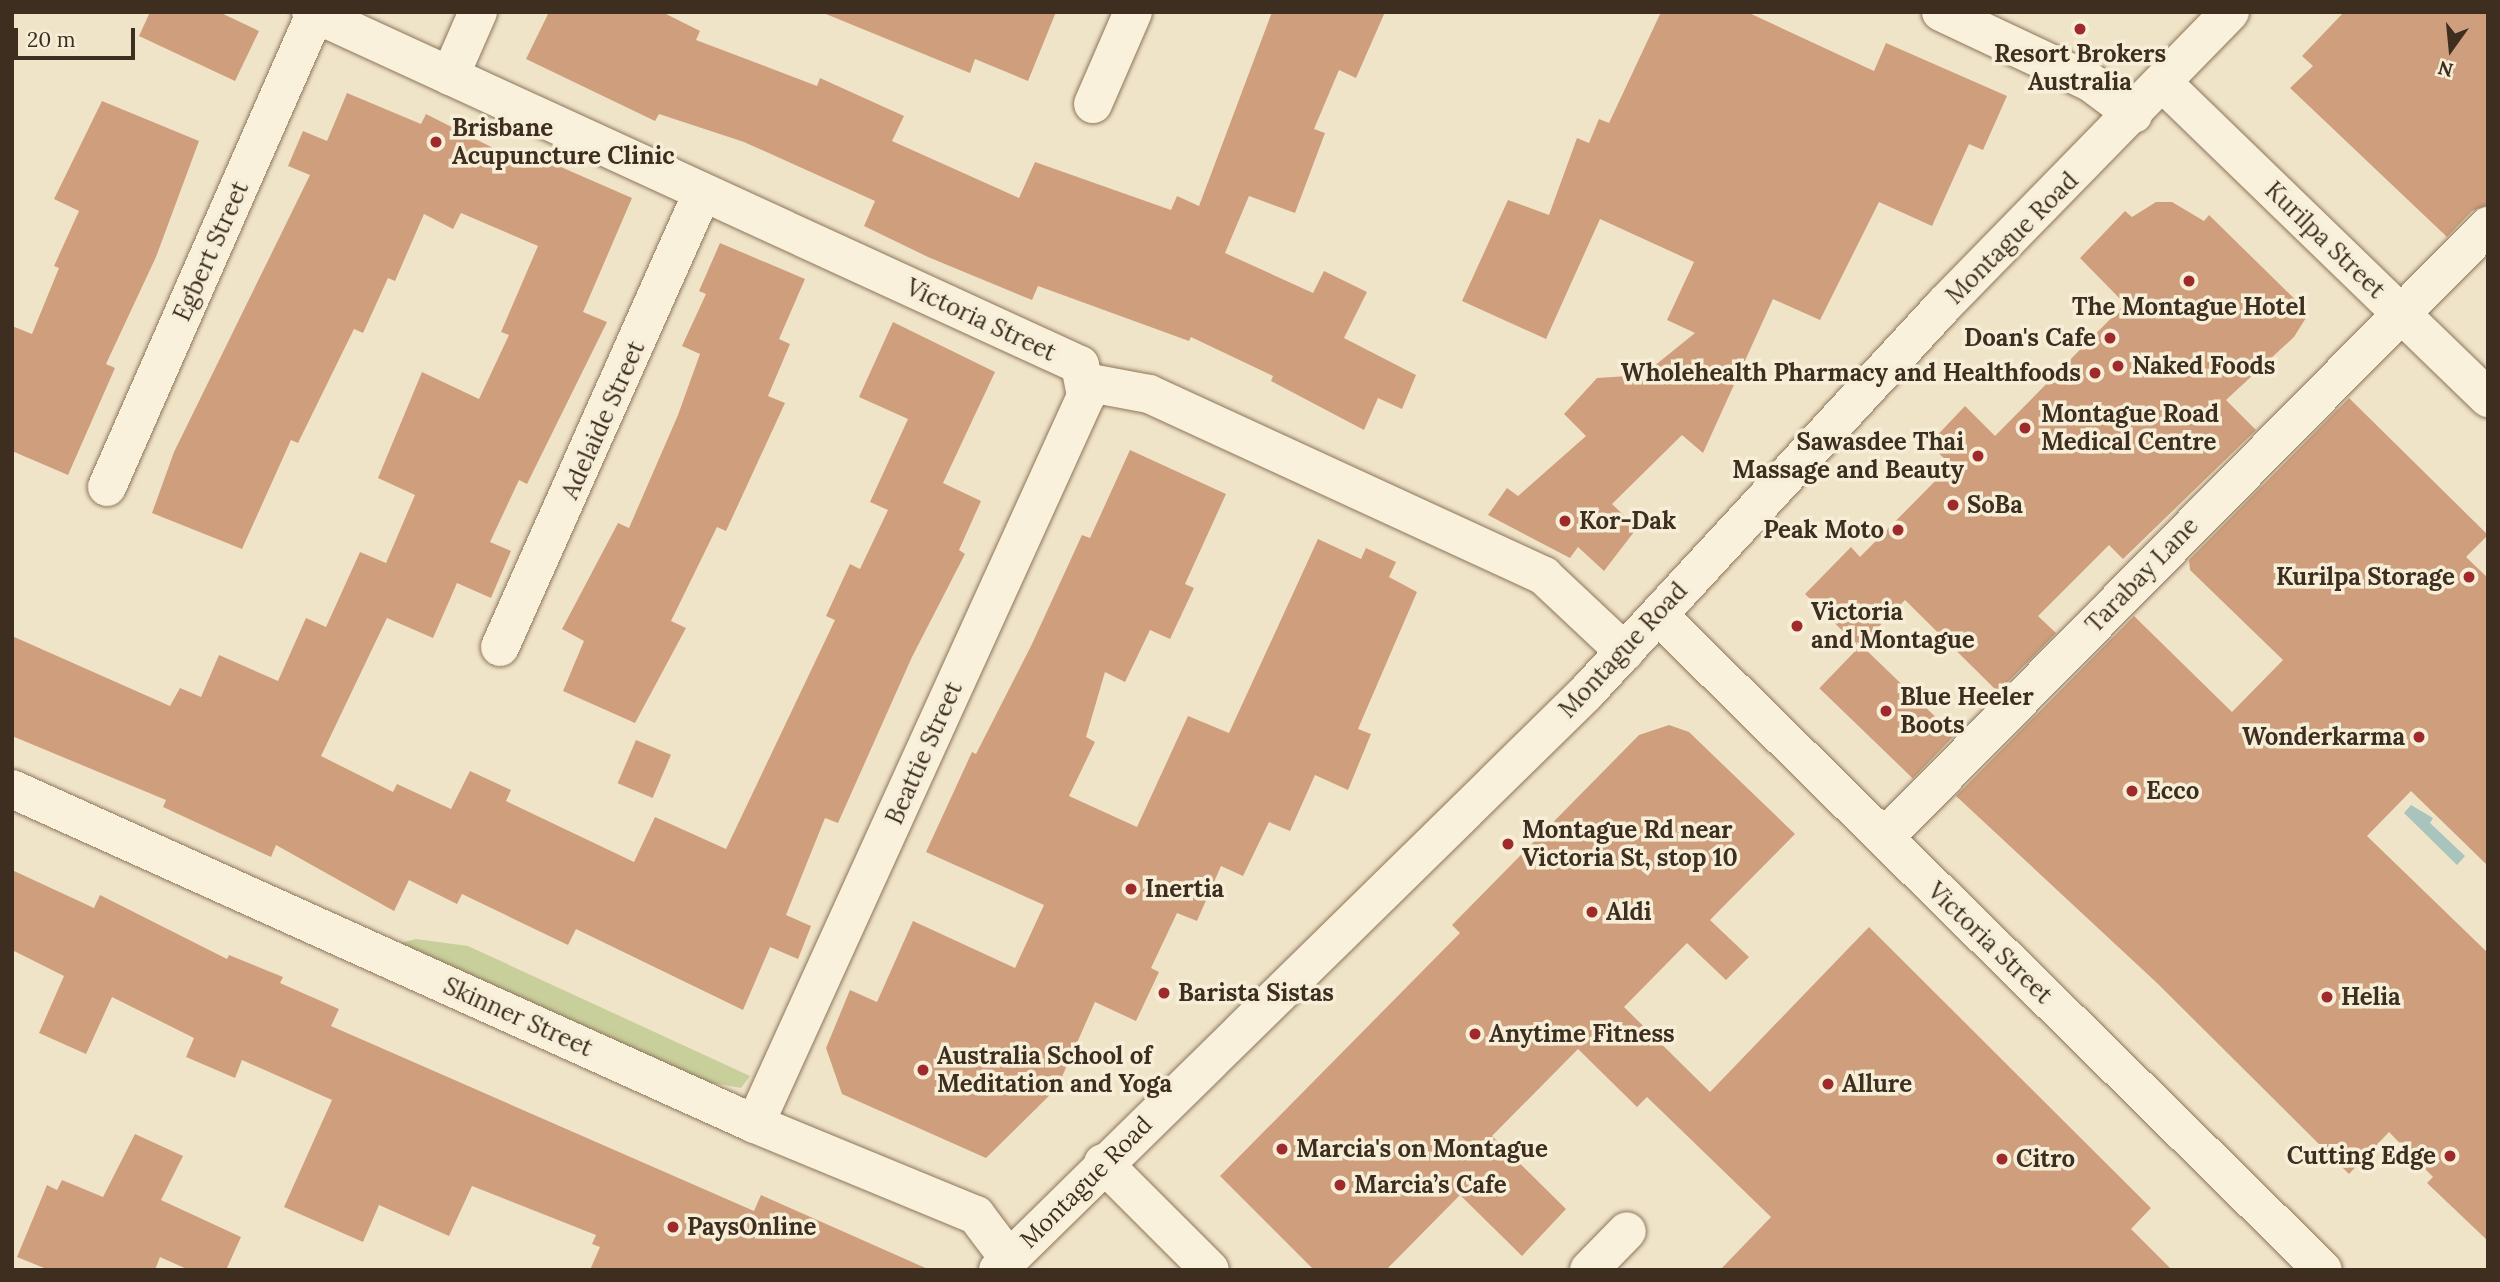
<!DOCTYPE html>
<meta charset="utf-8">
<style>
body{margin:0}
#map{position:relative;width:2500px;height:1282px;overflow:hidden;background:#f0e4c8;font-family:Lora,serif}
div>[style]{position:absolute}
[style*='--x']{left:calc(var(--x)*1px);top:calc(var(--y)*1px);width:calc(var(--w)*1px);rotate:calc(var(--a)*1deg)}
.green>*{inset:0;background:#c9cf9b}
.water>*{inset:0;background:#a9c4bc}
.building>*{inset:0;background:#cf9f7d;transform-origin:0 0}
.roads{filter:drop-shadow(0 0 2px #8d765c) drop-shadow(0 0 2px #8d765c)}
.minor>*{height:38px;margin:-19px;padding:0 19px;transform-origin:19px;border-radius:19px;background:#faf1dc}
.dots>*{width:19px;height:19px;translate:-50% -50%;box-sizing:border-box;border:4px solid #f7eed8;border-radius:50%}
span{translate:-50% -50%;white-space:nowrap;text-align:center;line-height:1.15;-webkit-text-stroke:7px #f7eed8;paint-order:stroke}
.poi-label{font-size:24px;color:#3d2e20;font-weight:700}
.left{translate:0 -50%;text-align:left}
.right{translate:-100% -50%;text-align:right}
.street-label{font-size:24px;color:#3d2e20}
.frame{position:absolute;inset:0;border:14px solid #3d2e20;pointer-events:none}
.north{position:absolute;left:2416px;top:14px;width:70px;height:70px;-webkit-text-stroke:5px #f7eed8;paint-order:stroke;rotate:195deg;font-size:19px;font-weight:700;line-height:28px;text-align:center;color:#3d2e20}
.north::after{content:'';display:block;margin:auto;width:24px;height:32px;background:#3d2e20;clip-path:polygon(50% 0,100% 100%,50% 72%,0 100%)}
.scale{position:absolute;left:14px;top:28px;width:121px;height:32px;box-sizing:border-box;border:4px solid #3d2e20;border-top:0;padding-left:9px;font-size:21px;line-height:24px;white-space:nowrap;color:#3d2e20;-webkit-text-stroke:5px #f7eed8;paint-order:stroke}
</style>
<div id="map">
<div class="green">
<div style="clip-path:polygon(416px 939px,468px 946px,750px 1076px,741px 1088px,707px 1082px,400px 943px)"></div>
</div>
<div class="water">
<div style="clip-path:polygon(2411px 805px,2433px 818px,2430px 823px,2465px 856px,2457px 865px,2404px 813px)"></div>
</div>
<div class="building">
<div style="clip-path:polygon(150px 12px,219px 12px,259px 31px,235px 81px,139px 36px)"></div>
<div style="clip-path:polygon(549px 12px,662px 12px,700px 31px,696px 40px,817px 86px,820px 78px,904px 116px,892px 141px,1019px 198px,1035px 162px,1171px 210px,1177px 196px,1199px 206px,1272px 12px,1385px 12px,1356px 78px,1339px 70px,1314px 129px,1325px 133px,1295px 213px,1249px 196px,1225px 253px,1313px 293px,1324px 271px,1367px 292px,1344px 338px,1416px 375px,1402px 409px,1378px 398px,1364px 430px,1271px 381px,1273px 376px,1191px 337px,1189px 341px,1038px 286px,1032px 300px,928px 257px,864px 226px,875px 201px,744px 142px,659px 114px,655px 121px,526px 59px)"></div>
<div style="clip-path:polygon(821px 12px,1056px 12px,1028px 81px,975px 59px,970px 73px)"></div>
<div style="clip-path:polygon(1661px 12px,1747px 12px,1874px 71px,1886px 43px,2007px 96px,1983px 150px,1969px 144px,1932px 226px,1879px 202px,1820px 320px,1773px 299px,1703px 453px,1682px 435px,1612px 504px,1637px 528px,1604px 571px,1578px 547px,1570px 558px,1488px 515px,1507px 488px,1518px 496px,1586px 436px,1564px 414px,1597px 378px,1643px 375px,1695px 333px,1667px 320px,1694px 262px,1600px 219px,1546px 339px,1462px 301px,1508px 200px,1549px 215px,1577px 138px,1589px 143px,1599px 119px,1609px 123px)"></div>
<div style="clip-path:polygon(2344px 12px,2488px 12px,2488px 205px,2472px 211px,2447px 237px,2290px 88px,2313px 66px,2302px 56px)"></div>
<div style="clip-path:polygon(347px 93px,421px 124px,426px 114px,517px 160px,522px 150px,632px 198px,583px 312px,607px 322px,527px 484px,519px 480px,490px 542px,511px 551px,491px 598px,457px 583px,433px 638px,387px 618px,321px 756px,393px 792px,397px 784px,451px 809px,470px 771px,511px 790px,506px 801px,634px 862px,655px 817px,726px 849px,835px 620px,826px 616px,850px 564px,860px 569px,888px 510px,870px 502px,908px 419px,859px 397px,893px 322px,995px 372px,943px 483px,981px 501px,959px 550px,965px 554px,912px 657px,838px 823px,825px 818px,786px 915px,811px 926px,798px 959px,770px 947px,743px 1010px,576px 929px,568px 945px,462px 894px,457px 904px,409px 880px,394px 911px,276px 845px,271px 857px,163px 807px,166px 800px,12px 736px,12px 636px,170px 706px,180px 688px,201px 697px,219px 655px,278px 681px,306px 618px,326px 627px,360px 552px,386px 563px,415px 495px,378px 478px,422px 372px,479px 399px,509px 335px,501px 332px,538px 246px,461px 213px,453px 229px,424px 214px,395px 281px,388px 278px,363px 333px,354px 329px,298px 443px,291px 440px,242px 549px,152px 513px,174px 452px,310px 175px,288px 166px,303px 131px,327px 141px)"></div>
<div style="clip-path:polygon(102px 101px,199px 141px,156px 257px,106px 364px,115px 368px,68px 475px,12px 451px,12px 326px,32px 334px,59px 268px,54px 266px,79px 211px,54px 199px)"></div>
<div style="clip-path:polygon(2156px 202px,2172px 202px,2204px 221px,2209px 215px,2309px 313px,2294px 337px,2226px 400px,2256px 430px,2123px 559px,2109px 545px,2038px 616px,2056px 633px,1998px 692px,1905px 600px,1859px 647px,1805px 594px,1851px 547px,1860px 557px,1951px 465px,1929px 444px,1965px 406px,1995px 436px,2125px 304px,2080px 258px,2125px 211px,2132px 217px)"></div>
<div style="clip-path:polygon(720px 243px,805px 279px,779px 339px,790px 344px,768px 396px,785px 403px,726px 531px,717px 527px,671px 621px,686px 628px,635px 723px,563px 691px,584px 641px,562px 629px,618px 523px,629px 528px,678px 415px,700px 354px,682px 346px,706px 294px,699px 291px)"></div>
<div style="clip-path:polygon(2349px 398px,2488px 535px,2466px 557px,2488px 578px,2488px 866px,2411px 791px,2367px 836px,2488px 953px,2488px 1241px,2427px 1183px,2433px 1177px,2389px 1132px,2349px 1174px,2157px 983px,1956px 796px,2134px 616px,2232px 712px,2283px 660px,2190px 570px,2189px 560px)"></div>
<div style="clip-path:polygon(1130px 450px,1226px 494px,1185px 584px,1194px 588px,1170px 639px,1150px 630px,1125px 682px,1105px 672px,1086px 737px,1095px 742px,1069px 796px,1137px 827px,1188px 716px,1229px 733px,1318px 539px,1361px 559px,1366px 548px,1396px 562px,1389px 577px,1417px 592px,1358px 729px,1371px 734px,1348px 790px,1315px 775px,1290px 831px,1269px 822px,1243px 876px,1221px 866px,1197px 921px,1177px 913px,1151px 968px,1159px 972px,1136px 1021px,1095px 1002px,1057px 1088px,986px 1158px,842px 1094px,826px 1048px,850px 990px,877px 1002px,913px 921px,1015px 968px,1044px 905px,926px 852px,972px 752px,976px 754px,1031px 646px,1082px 535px,1090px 538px)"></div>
<div style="left:1861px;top:645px;width:130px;height:60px;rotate:44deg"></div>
<div style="clip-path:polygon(1669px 725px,1689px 732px,1795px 834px,1710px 920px,1749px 957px,1726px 980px,1687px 943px,1624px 1007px,1710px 1092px,1869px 927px,2151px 1208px,2131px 1229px,2172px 1270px,1720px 1270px,1771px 1217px,1647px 1097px,1637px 1107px,1578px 1049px,1492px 1136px,1566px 1209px,1522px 1256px,1460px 1195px,1386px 1270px,1314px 1270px,1220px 1176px,1460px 933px,1452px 925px,1639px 735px)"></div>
<div style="left:636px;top:740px;width:38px;height:47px;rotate:23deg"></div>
<div style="clip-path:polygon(12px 870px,94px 908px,100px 895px,227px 959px,229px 955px,283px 977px,280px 983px,339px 1009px,331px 1026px,754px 1211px,761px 1195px,930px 1270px,590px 1270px,600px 1247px,592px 1244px,596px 1235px,472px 1186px,449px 1236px,379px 1205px,363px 1242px,284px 1207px,332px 1100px,242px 1060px,235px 1078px,186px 1057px,194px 1038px,112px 997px,86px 1054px,39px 1033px,64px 976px,12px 950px)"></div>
<div style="clip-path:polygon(135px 1134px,183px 1156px,161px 1200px,241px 1237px,226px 1270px,189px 1270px,160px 1257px,155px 1270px,49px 1270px,17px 1257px,47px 1185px,57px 1190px,62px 1180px,103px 1197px)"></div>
</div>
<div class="roads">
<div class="minor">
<div style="--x:311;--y:12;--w:846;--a:24.66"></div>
<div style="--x:1080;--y:365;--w:32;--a:79"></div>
<div style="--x:1086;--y:396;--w:800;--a:114.45"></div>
<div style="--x:1941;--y:12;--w:165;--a:25.2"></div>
<div style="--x:2090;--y:82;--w:54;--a:36.7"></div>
<div style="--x:450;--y:76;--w:70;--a:-66.4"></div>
<div style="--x:2163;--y:83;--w:453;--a:44.1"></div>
<div style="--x:1093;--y:104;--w:100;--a:-66.5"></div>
<div style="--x:1085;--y:382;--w:65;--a:10.6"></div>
<div style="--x:1149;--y:394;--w:435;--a:24.7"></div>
<div style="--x:1544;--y:576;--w:111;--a:43.2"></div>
<div style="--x:107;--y:487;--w:517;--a:-66.26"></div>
<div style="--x:1658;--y:615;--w:933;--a:44.57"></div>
<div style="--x:500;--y:647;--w:498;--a:-66"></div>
<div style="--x:12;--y:789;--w:815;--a:24.27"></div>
<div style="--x:755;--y:1124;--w:239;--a:22.4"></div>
<div style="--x:976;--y:1215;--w:55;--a:53.1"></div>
<div style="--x:1884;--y:838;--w:860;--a:-45.38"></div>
<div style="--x:1103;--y:1163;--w:151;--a:45"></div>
<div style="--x:998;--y:1270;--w:824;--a:-44.46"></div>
<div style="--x:1586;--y:693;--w:529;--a:-47.3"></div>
<div style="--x:1945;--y:304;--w:408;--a:-45.7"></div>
<div style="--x:1589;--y:1270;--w:54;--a:-45.7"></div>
</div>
</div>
<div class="dots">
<div style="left:2080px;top:29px;background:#9e2a2b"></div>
<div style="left:436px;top:142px;background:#9e2a2b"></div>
<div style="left:2189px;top:281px;background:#9e2a2b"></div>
<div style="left:2110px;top:338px;background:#9e2a2b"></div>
<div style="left:2118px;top:366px;background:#9e2a2b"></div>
<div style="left:2095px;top:373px;background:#9e2a2b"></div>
<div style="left:2025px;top:428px;background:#9e2a2b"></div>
<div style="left:1978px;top:456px;background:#9e2a2b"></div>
<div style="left:1953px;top:505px;background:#9e2a2b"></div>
<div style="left:1565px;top:521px;background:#9e2a2b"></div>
<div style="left:1898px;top:530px;background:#9e2a2b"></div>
<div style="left:2469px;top:577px;background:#9e2a2b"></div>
<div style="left:1797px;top:626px;background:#9e2a2b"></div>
<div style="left:1886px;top:711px;background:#9e2a2b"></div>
<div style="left:2419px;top:737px;background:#9e2a2b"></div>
<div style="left:2132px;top:791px;background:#9e2a2b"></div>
<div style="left:1508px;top:844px;background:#9e2a2b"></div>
<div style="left:1131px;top:889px;background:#9e2a2b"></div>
<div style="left:1592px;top:912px;background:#9e2a2b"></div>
<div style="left:1164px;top:993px;background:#9e2a2b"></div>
<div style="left:2327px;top:997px;background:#9e2a2b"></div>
<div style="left:1475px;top:1034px;background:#9e2a2b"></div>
<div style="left:923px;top:1070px;background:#9e2a2b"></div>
<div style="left:1828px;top:1084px;background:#9e2a2b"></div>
<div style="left:1282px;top:1149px;background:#9e2a2b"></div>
<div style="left:2450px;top:1156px;background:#9e2a2b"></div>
<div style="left:2002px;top:1159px;background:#9e2a2b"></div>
<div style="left:1340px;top:1185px;background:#9e2a2b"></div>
<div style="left:673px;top:1227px;background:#9e2a2b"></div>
</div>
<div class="poi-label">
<span style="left:2080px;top:68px">Resort Brokers<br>Australia</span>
<span class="left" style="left:452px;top:142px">Brisbane<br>Acupuncture Clinic</span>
<span style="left:2189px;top:307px">The Montague Hotel</span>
<span class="right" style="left:2096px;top:338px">Doan's Cafe</span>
<span class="left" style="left:2132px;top:366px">Naked Foods</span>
<span class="right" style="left:2081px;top:373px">Wholehealth Pharmacy and Healthfoods</span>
<span class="left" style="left:2041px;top:428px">Montague Road<br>Medical Centre</span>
<span class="right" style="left:1964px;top:456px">Sawasdee Thai<br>Massage and Beauty</span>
<span class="left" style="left:1967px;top:505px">SoBa</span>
<span class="left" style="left:1579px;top:521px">Kor-Dak</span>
<span class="right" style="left:1884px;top:530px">Peak Moto</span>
<span class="right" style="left:2455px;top:577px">Kurilpa Storage</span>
<span class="left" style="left:1811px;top:626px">Victoria<br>and Montague</span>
<span class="left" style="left:1900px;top:711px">Blue Heeler<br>Boots</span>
<span class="right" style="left:2405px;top:737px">Wonderkarma</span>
<span class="left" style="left:2146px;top:791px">Ecco</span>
<span class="left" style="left:1522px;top:844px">Montague Rd near<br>Victoria St, stop 10</span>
<span class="left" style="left:1145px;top:889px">Inertia</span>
<span class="left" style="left:1606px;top:912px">Aldi</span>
<span class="left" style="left:1178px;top:993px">Barista Sistas</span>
<span class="left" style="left:2341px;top:997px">Helia</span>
<span class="left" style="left:1489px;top:1034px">Anytime Fitness</span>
<span class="left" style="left:937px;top:1070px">Australia School of<br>Meditation and Yoga</span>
<span class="left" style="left:1842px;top:1084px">Allure</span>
<span class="left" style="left:1296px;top:1149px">Marcia's on Montague</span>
<span class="right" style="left:2436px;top:1156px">Cutting Edge</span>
<span class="left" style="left:2016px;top:1159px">Citro</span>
<span class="left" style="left:1354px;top:1185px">Marcia’s Cafe</span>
<span class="left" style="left:687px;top:1227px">PaysOnline</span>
</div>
<div class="street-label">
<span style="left:2012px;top:238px;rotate:-45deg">Montague Road</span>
<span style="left:2325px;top:240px;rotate:44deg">Kurilpa Street</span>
<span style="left:211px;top:251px;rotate:-66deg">Egbert Street</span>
<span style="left:981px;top:320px;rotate:25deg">Victoria Street</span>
<span style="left:603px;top:420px;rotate:-66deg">Adelaide Street</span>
<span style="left:2142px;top:575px;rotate:-46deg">Tarabay Lane</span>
<span style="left:1623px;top:650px;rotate:-47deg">Montague Road</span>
<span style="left:924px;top:753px;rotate:-66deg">Beattie Street</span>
<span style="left:1990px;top:943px;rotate:44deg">Victoria Street</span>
<span style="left:518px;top:1017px;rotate:24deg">Skinner Street</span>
<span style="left:1086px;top:1182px;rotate:-45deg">Montague Road</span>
</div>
<div class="frame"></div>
<div class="north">N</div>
<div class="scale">20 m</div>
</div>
